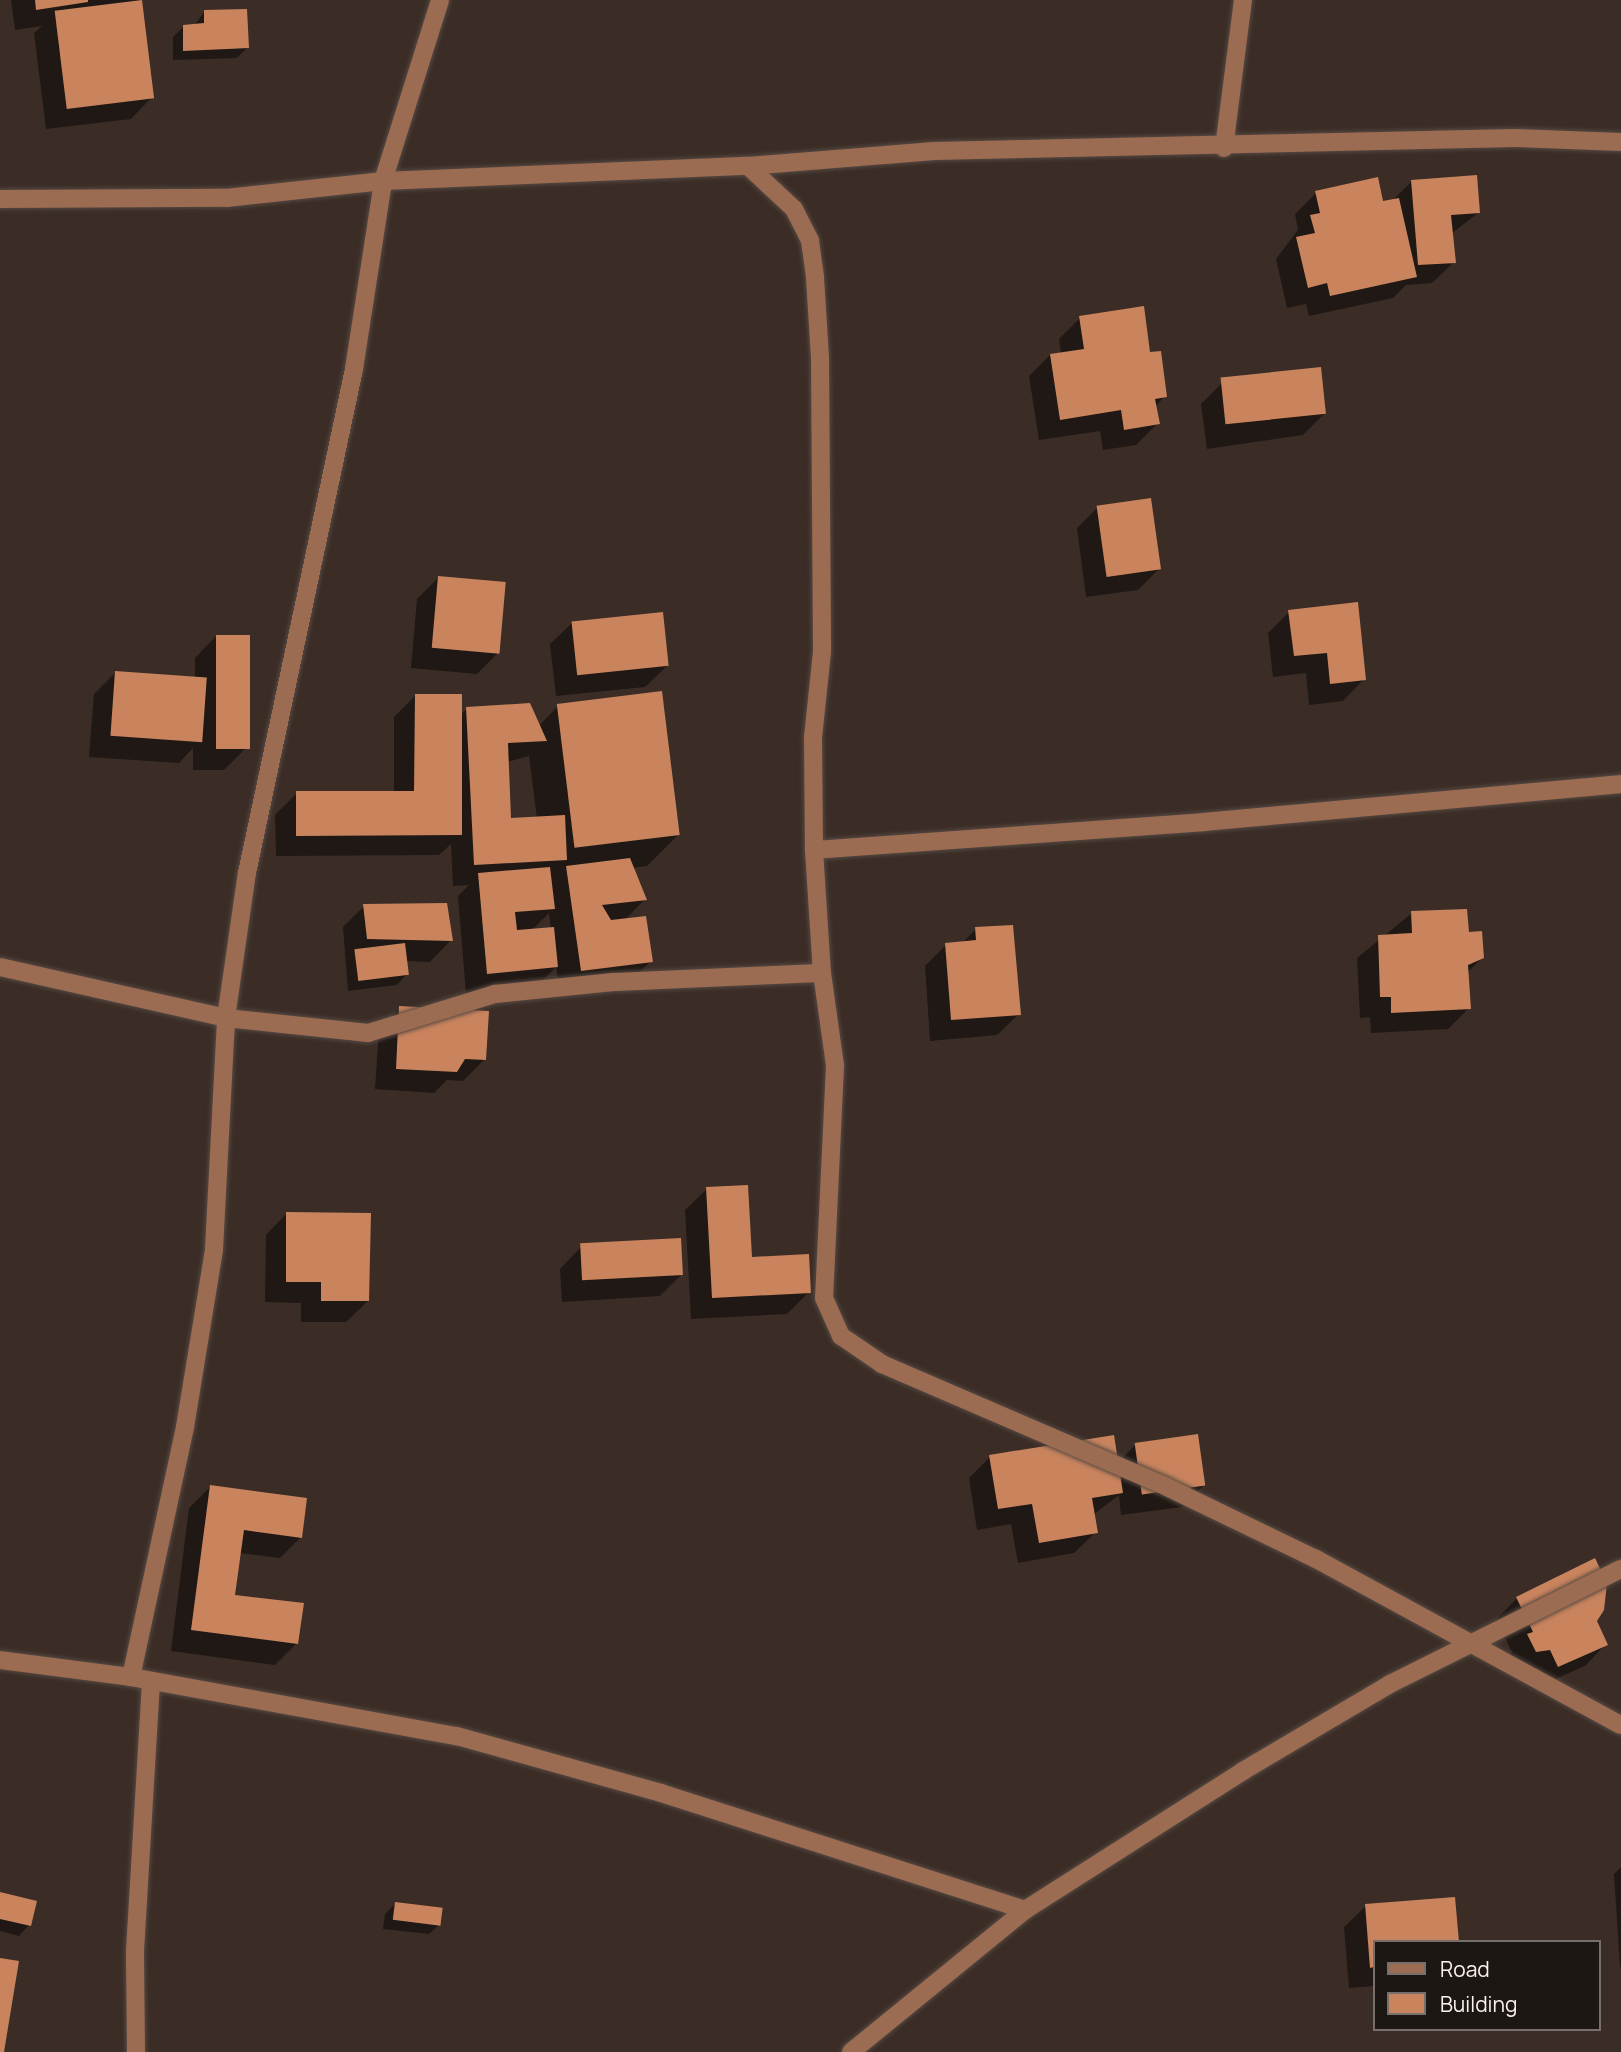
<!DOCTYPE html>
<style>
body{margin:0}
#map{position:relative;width:1621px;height:2052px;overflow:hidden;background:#3b2d26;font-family:Manrope,sans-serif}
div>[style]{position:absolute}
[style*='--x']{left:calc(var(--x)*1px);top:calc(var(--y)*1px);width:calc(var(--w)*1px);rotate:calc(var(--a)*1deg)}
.shadow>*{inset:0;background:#0007}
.building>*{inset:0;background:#c9845e;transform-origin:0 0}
.roads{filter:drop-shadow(0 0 2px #564942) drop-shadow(0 0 2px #564942)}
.minor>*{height:18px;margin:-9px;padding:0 9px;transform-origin:9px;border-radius:9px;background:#9c6c52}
span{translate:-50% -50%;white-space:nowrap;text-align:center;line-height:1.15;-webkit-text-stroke:7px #1d1714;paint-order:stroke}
.legend{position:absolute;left:1373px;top:1940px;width:228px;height:91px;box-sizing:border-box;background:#1d1714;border:2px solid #766f6b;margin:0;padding:9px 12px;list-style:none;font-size:21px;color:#fbf2ed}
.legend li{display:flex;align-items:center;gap:14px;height:35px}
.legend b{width:35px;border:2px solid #766f6b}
</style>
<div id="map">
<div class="shadow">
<div style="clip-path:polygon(11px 0,140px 0,152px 97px,131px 119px,46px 129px,34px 33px,42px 26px,15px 30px)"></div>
<div style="clip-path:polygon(204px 12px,247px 48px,237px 58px,173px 60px,173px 37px,184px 26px,194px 26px)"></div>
<div style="clip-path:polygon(1412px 181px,1478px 213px,1451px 234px,1454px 262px,1432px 283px,1406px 285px,1393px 298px,1309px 316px,1306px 304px,1287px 308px,1276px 259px,1298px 230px,1295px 214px,1316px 193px,1382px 203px,1392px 201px)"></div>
<div style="clip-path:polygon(1080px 318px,1149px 354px,1165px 396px,1155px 407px,1158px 423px,1136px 445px,1103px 450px,1100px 431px,1039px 440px,1029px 376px,1050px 355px,1061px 354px,1059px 339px)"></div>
<div style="clip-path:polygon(1222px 383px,1324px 414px,1303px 435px,1207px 449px,1201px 404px)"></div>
<div style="clip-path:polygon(1098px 507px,1159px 569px,1138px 590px,1086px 597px,1077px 528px)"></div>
<div style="clip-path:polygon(439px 577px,498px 653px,477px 674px,411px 668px,417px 599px)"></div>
<div style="clip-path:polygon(1289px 612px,1364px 679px,1343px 701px,1309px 705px,1306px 673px,1273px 677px,1268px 633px)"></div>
<div style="clip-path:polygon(572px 623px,667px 666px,645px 687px,556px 696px,550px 644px)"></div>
<div style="clip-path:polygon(216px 636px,245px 749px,224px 770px,193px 770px,193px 748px,179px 763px,89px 757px,94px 694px,115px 673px,195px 678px,195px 658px)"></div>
<div style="clip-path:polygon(evenodd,415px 696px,460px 715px,467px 709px,539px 726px,558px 706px,678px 835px,647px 866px,632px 868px,645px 899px,625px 920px,651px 961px,629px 982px,560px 991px,556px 967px,535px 988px,466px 994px,458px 896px,469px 885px,453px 886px,451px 844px,439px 855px,276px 856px,275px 815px,297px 793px,394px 793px,394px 717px,415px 696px,529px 756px,537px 819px,510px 820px,507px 762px,529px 756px,415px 696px,549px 913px,551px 929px,531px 931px,549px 913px)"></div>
<div style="clip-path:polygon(364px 906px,451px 940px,430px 962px,406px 961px,407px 974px,397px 985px,348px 991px,343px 927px)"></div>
<div style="clip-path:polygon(1412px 913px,1467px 934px,1482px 958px,1467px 973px,1469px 1008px,1448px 1029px,1371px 1033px,1370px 1017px,1360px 1018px,1357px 958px)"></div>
<div style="clip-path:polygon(976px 929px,1019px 1014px,997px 1035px,930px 1041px,925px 966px,946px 945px,962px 943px)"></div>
<div style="clip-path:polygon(400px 1008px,484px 1060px,463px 1081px,447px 1080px,434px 1093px,375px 1089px,379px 1029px)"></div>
<div style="clip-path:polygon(707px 1189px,750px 1259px,809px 1292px,787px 1314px,691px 1319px,685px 1210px)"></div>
<div style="clip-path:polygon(287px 1213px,368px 1301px,346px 1322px,301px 1322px,301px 1303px,265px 1302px,266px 1235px)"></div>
<div style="clip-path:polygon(581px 1247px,681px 1275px,660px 1296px,562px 1302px,560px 1269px)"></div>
<div style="clip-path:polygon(1136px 1444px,1203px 1486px,1182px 1507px,1121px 1515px,1119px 1495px,1093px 1515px,1096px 1532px,1074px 1553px,1018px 1563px,1011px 1524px,977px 1530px,969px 1478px,990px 1457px,1117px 1464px)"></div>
<div style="clip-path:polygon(210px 1487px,301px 1537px,280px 1558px,239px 1553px,233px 1597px,297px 1643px,275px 1665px,171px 1651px,189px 1508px)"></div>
<div style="clip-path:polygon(1517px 1598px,1595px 1621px,1606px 1644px,1585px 1666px,1537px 1687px,1507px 1657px,1512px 1652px,1496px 1620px)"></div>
<div style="clip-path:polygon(1621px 1867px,1621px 1967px,1620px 1967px,1614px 1874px)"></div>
<div style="clip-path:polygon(0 1894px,29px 1925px,19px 1936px,0 1931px)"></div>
<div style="clip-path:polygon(395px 1904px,440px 1924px,429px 1934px,383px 1929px,385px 1914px)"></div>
<div style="clip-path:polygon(1366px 1906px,1374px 1942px,1374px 1986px,1349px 1988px,1344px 1927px)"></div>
</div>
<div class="building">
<div style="clip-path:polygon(35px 0,88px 0,88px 2px,36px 10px)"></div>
<div style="left:142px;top:0;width:99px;height:88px;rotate:83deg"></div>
<div style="clip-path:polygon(247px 9px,249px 48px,183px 51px,183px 25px,204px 23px,204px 10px)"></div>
<div style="clip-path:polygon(1477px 175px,1480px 213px,1451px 215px,1456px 263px,1418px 265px,1411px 180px)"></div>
<div style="clip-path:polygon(1378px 177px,1383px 201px,1399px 198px,1417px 277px,1330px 296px,1327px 283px,1308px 288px,1296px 237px,1315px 233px,1310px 215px,1320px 213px,1315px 191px)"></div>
<div style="clip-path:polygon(1144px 306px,1150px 352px,1161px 351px,1167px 397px,1155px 399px,1160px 424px,1124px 430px,1121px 410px,1060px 420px,1050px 354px,1084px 349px,1079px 316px)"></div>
<div style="left:1321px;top:367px;width:47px;height:101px;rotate:84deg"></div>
<div style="left:1151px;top:498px;width:72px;height:55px;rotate:82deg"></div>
<div style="left:438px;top:576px;width:68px;height:72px;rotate:5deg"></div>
<div style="clip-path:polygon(1358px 602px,1366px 680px,1330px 684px,1327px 653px,1294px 656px,1288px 610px)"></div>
<div style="left:663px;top:612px;width:54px;height:92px;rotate:84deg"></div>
<div style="left:216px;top:635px;width:34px;height:114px"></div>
<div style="left:115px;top:671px;width:92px;height:65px;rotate:4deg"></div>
<div style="left:662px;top:691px;width:145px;height:106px;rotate:83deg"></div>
<div style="clip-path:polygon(415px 694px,462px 694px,462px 835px,296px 836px,296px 791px,414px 791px)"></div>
<div style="clip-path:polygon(530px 703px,547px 741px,508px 743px,511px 818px,565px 815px,567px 860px,474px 865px,466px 707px)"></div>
<div style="clip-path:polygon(630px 858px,647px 900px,602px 905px,611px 920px,646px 916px,653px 962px,581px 971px,566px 866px)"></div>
<div style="clip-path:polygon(550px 867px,555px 909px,515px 912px,517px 930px,554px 927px,558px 967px,487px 974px,478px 873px)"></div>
<div style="clip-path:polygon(447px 903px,453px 941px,367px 939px,363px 904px)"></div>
<div style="clip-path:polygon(1467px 909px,1469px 932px,1482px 931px,1484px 958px,1468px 965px,1471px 1009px,1391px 1013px,1391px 997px,1380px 997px,1378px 935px,1412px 933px,1411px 911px)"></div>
<div style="clip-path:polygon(1013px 925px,1021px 1015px,951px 1020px,945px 943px,976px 940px,975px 927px)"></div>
<div style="left:405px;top:943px;width:32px;height:51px;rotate:83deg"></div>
<div style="clip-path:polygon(399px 1006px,489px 1011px,486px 1060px,465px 1059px,457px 1072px,396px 1069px)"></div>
<div style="clip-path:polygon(748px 1185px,752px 1257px,809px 1254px,811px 1293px,712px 1298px,706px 1187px)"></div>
<div style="clip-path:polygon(286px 1212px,371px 1213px,369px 1301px,321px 1301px,321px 1282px,286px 1282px)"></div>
<div style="left:681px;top:1238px;width:37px;height:101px;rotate:87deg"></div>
<div style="left:1198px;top:1434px;width:52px;height:64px;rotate:82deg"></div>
<div style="clip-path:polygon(1114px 1435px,1123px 1493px,1092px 1498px,1098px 1533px,1039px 1543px,1032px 1504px,998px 1509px,989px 1455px)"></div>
<div style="clip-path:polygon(210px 1485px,307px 1498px,302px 1538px,244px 1530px,235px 1595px,304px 1603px,298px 1644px,191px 1630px)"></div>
<div style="clip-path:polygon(1595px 1558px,1607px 1583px,1604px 1610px,1597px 1621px,1608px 1645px,1558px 1667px,1550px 1650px,1536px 1652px,1527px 1634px,1533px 1632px,1516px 1597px)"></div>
<div style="clip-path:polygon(0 1892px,37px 1901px,31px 1926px,0 1919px)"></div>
<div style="clip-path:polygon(1455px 1897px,1459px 1942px,1374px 1942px,1374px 1967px,1370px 1968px,1365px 1904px)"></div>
<div style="left:395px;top:1902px;width:48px;height:18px;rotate:7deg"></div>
<div style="clip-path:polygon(0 1958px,19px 1961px,4px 2052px,0 2052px)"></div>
</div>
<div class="roads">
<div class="minor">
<div style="--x:1224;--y:148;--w:149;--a:-82.7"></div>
<div style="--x:748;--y:166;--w:63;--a:43.1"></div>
<div style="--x:794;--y:209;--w:36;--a:63"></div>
<div style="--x:810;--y:241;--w:37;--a:82"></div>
<div style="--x:815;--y:278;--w:80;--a:86.4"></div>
<div style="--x:820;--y:358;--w:294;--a:89.6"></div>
<div style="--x:822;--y:652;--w:85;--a:96"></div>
<div style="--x:813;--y:737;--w:113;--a:89.5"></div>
<div style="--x:814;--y:850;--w:123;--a:86.3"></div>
<div style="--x:822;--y:973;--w:94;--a:82"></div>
<div style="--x:835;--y:1066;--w:232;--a:92.7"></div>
<div style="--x:824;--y:1298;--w:42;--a:65.9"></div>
<div style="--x:841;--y:1336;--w:50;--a:34.3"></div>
<div style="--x:882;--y:1364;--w:310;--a:23.3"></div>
<div style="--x:1167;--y:1487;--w:165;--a:25.8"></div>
<div style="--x:1316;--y:1559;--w:347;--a:28.6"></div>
<div style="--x:0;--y:199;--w:226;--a:-0.3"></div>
<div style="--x:226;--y:198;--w:158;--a:-6.2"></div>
<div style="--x:383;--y:181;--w:365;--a:-2.4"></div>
<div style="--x:748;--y:166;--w:187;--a:-4.6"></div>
<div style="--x:934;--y:151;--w:582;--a:-1.28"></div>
<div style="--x:1516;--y:138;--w:105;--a:2.2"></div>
<div style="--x:814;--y:850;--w:391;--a:-4.1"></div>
<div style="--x:1204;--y:822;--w:419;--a:-5.2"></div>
<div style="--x:0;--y:967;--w:232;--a:12.7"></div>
<div style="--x:226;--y:1018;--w:143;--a:6"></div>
<div style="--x:368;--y:1033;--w:133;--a:-17.1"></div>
<div style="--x:495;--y:994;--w:119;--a:-5.8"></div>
<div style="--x:613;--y:982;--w:209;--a:-2.5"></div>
<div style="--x:0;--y:1660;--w:132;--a:7.4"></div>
<div style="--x:131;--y:1677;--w:331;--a:10.3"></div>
<div style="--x:457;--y:1736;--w:212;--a:15.6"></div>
<div style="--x:661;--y:1793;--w:382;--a:17.8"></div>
<div style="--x:131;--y:1677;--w:256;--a:-77.8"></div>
<div style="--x:185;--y:1427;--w:180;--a:-80.7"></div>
<div style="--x:214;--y:1249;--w:231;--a:-87"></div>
<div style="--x:226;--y:1018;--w:147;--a:-81.8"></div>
<div style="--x:247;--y:873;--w:515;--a:-78.01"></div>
<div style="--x:354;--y:369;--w:190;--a:-81.2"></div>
<div style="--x:383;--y:181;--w:190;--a:-72.5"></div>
<div style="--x:136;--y:2052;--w:101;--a:-90.6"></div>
<div style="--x:135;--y:1951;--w:268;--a:-86.6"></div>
<div style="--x:851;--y:2052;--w:225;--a:-39.2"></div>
<div style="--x:1025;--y:1910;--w:259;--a:-32.5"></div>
<div style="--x:1243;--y:1771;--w:171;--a:-30.6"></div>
<div style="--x:1390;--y:1684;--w:258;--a:-26.5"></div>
</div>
</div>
<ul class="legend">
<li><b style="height:9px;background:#9c6c52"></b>Road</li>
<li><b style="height:19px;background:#c9845e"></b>Building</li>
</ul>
</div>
